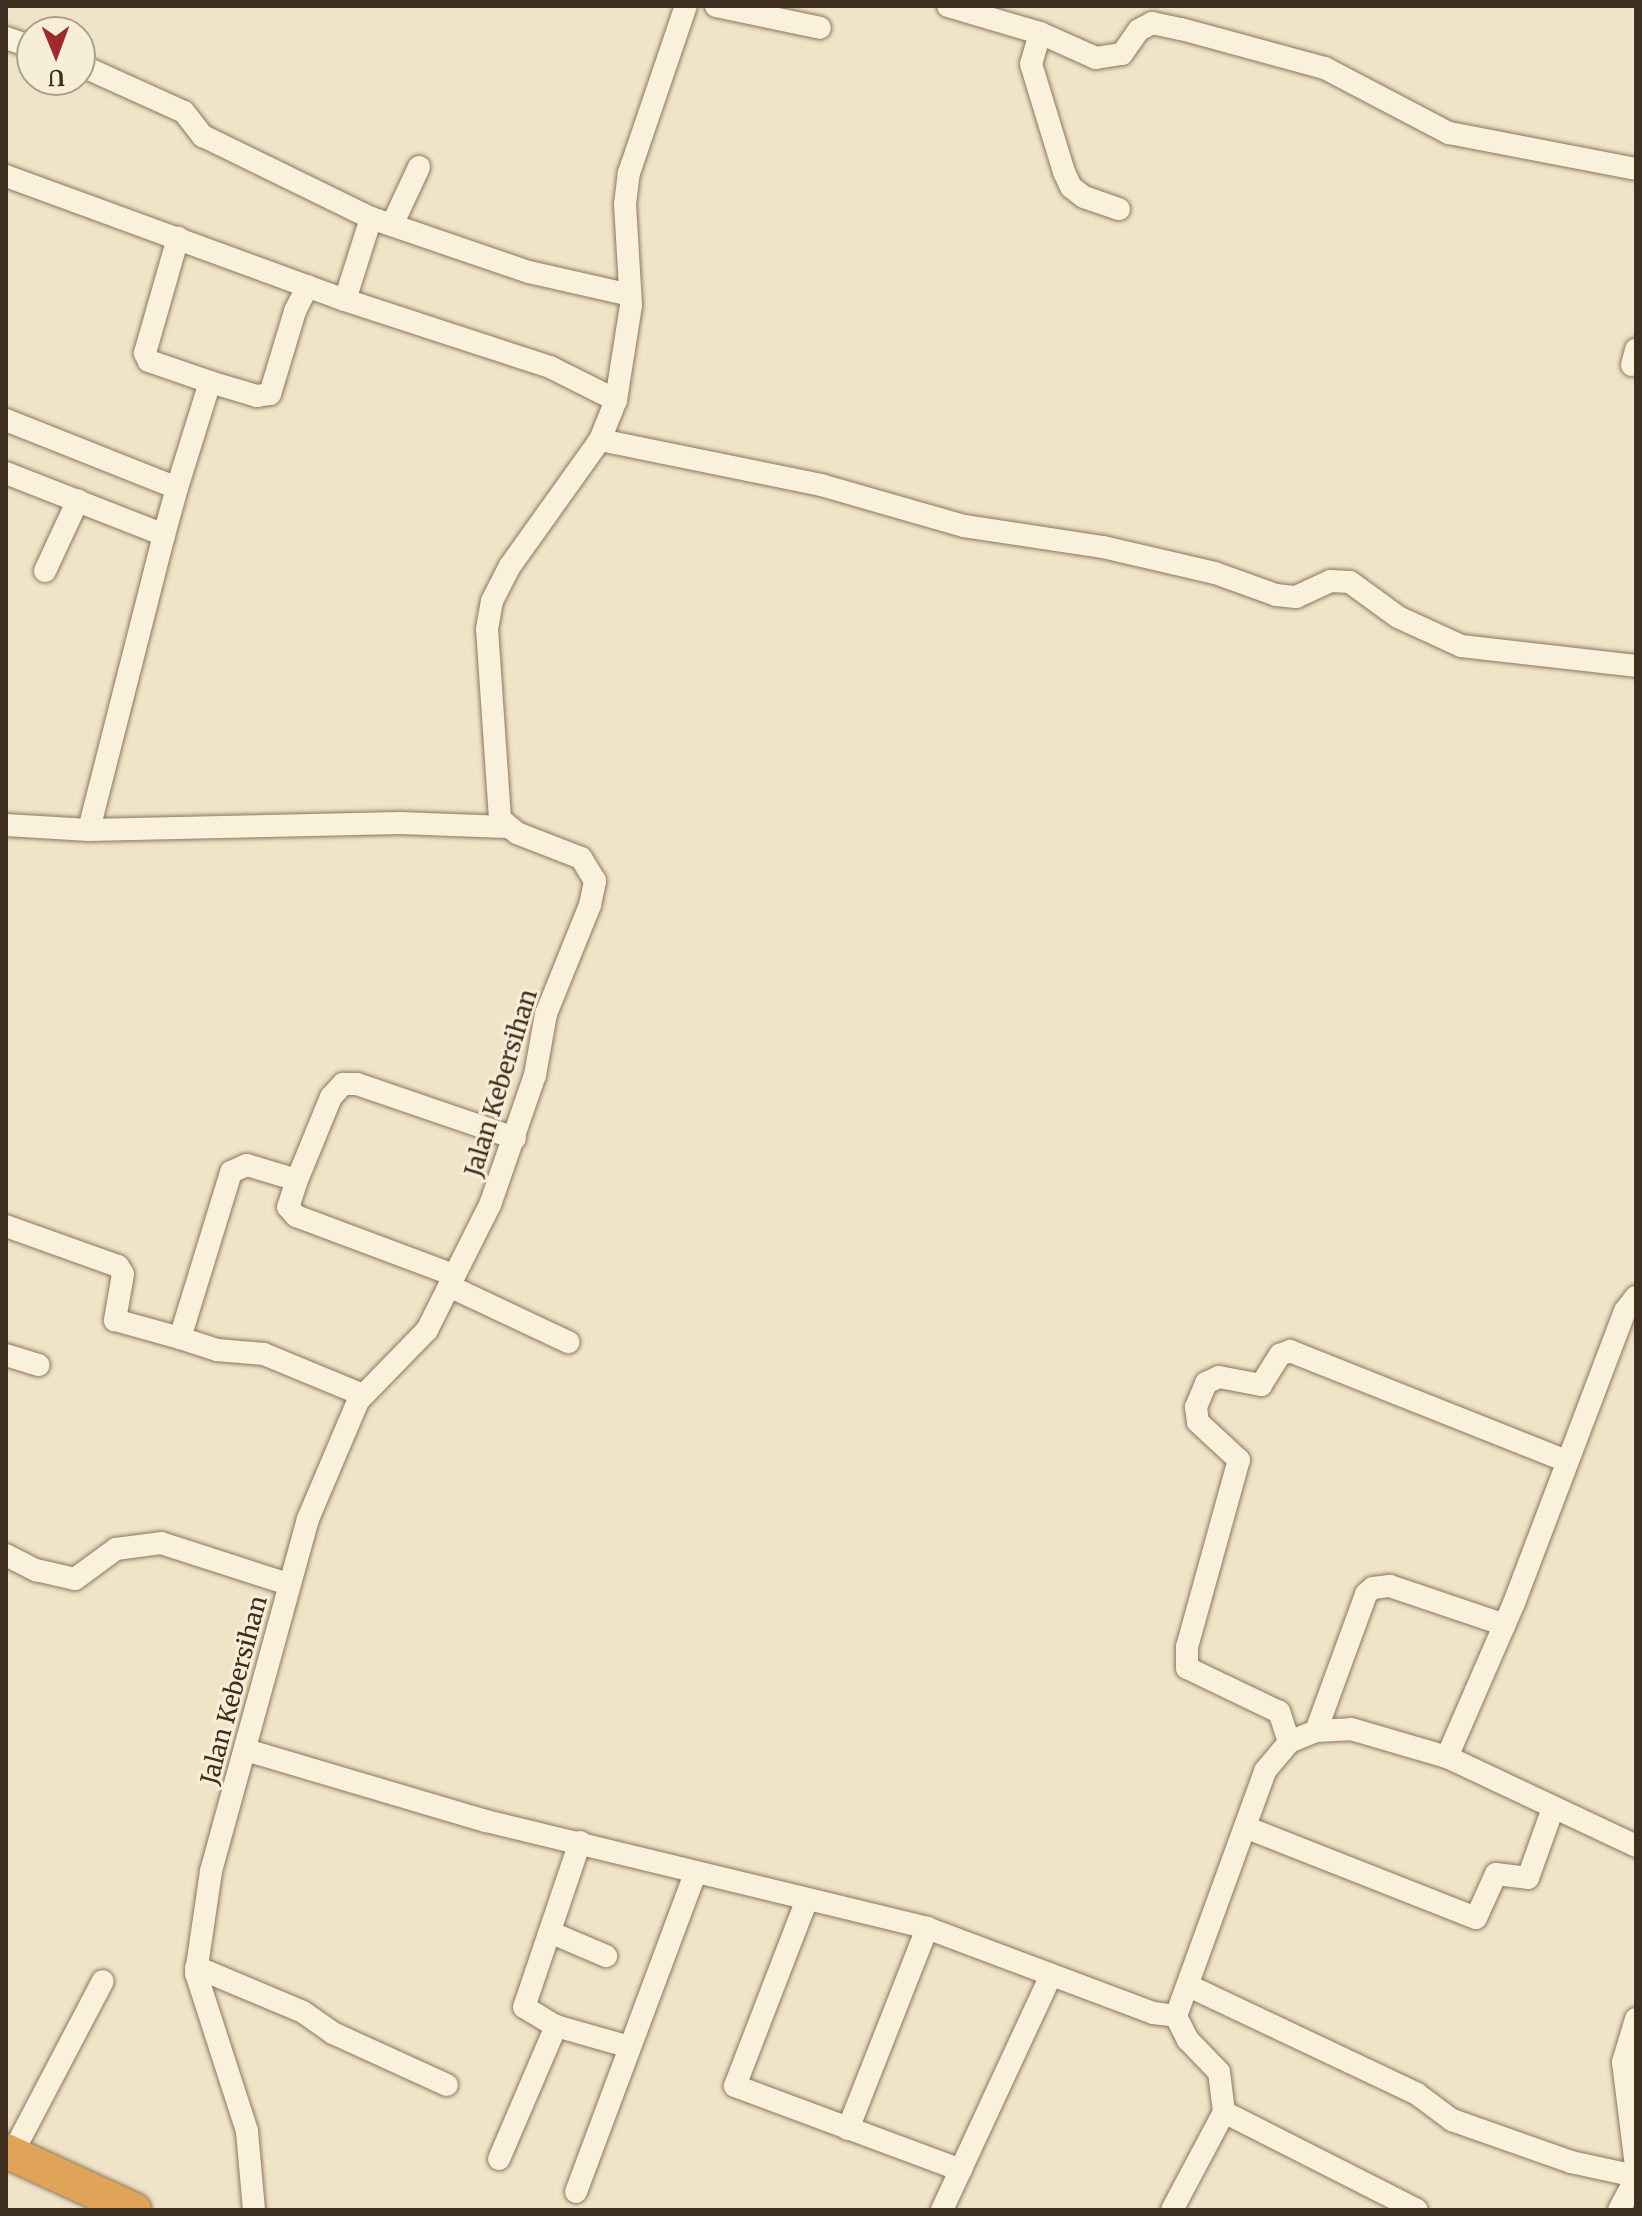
<!DOCTYPE html>
<style>
body{margin:0}
#map{position:relative;width:1642px;height:2216px;overflow:hidden;background:#f0e4c8;font-family:Merriweather,serif}
div>[style]{position:absolute}
[style*='--x']{left:calc(var(--x)*1px);top:calc(var(--y)*1px);width:calc(var(--w)*1px);rotate:calc(var(--a)*1deg)}
.roads{filter:drop-shadow(0 0 2px #8d765c) drop-shadow(0 0 2px #8d765c)}
.minor>*{height:22px;margin:-11px;padding:0 11px;transform-origin:11px;border-radius:11px;background:#faf1dc}
.highway>*{height:34px;margin:-17px;padding:0 17px;transform-origin:17px;border-radius:17px;background:#e0a458}
span{translate:-50% -50%;white-space:nowrap;text-align:center;line-height:1.15;-webkit-text-stroke:6px #f7eed8;paint-order:stroke}
.street-label{font-size:24px;color:#3d2e20}
.frame{position:absolute;inset:0;border:8px solid #3d2e20;pointer-events:none}
.north{position:absolute;left:16px;top:16px;width:80px;height:80px;box-sizing:border-box;background:#f7eed8;border:2px solid #ada18e;border-radius:50%;rotate:179deg;font-size:22px;font-weight:700;line-height:32px;text-align:center;color:#3d2e20}
.north::after{content:'';display:block;margin:auto;width:28px;height:36px;background:#9e2a2b;clip-path:polygon(50% 0,100% 100%,50% 72%,0 100%)}
</style>
<div id="map">
<div class="roads">
<div class="minor">
<div style="--x:716;--y:6;--w:106;--a:11.9"></div>
<div style="--x:948;--y:6;--w:96;--a:16.4"></div>
<div style="--x:1040;--y:33;--w:61;--a:24.1"></div>
<div style="--x:1096;--y:58;--w:26;--a:-9"></div>
<div style="--x:1122;--y:54;--w:29;--a:-55"></div>
<div style="--x:1139;--y:30;--w:15;--a:-28"></div>
<div style="--x:1152;--y:23;--w:30;--a:12"></div>
<div style="--x:1181;--y:29;--w:149;--a:15.2"></div>
<div style="--x:1325;--y:68;--w:140;--a:27.7"></div>
<div style="--x:1449;--y:133;--w:190;--a:10.9"></div>
<div style="--x:1040;--y:33;--w:32;--a:106"></div>
<div style="--x:1031;--y:64;--w:113;--a:73"></div>
<div style="--x:1064;--y:172;--w:17;--a:65"></div>
<div style="--x:1071;--y:187;--w:16;--a:38"></div>
<div style="--x:1084;--y:197;--w:37;--a:19"></div>
<div style="--x:6;--y:38;--w:28;--a:19"></div>
<div style="--x:80;--y:65;--w:114;--a:24.3"></div>
<div style="--x:184;--y:112;--w:31;--a:52"></div>
<div style="--x:203;--y:136;--w:187;--a:26"></div>
<div style="--x:371;--y:218;--w:86;--a:107.6"></div>
<div style="--x:6;--y:176;--w:361;--a:20.1"></div>
<div style="--x:345;--y:300;--w:216;--a:18.1"></div>
<div style="--x:550;--y:367;--w:74;--a:26.6"></div>
<div style="--x:371;--y:218;--w:167;--a:18.9"></div>
<div style="--x:529;--y:272;--w:104;--a:12.8"></div>
<div style="--x:392;--y:225;--w:64;--a:-65"></div>
<div style="--x:1632;--y:365;--w:16;--a:-75"></div>
<div style="--x:210;--y:382;--w:49;--a:16.6"></div>
<div style="--x:257;--y:396;--w:13;--a:-9"></div>
<div style="--x:270;--y:394;--w:87;--a:-73.2"></div>
<div style="--x:295;--y:311;--w:28;--a:-63"></div>
<div style="--x:6;--y:420;--w:184;--a:21.7"></div>
<div style="--x:177;--y:488;--w:111;--a:-72.7"></div>
<div style="--x:210;--y:382;--w:65;--a:-161"></div>
<div style="--x:149;--y:361;--w:9;--a:-117"></div>
<div style="--x:145;--y:353;--w:120;--a:-74"></div>
<div style="--x:600;--y:440;--w:226;--a:11.5"></div>
<div style="--x:821;--y:485;--w:149;--a:16"></div>
<div style="--x:964;--y:526;--w:141;--a:8.6"></div>
<div style="--x:1103;--y:547;--w:115;--a:13.1"></div>
<div style="--x:1215;--y:573;--w:65;--a:19.8"></div>
<div style="--x:1276;--y:595;--w:20;--a:6"></div>
<div style="--x:1296;--y:597;--w:38;--a:-25"></div>
<div style="--x:1330;--y:581;--w:20;--a:3"></div>
<div style="--x:1350;--y:582;--w:59;--a:36.1"></div>
<div style="--x:1398;--y:617;--w:69;--a:24.7"></div>
<div style="--x:1461;--y:646;--w:176;--a:6.5"></div>
<div style="--x:6;--y:473;--w:170;--a:21.4"></div>
<div style="--x:164;--y:535;--w:304;--a:104.3"></div>
<div style="--x:164;--y:535;--w:49;--a:-74.5"></div>
<div style="--x:45;--y:571;--w:78;--a:-65.1"></div>
<div style="--x:6;--y:825;--w:83;--a:3.4"></div>
<div style="--x:89;--y:830;--w:311;--a:-1.3"></div>
<div style="--x:400;--y:823;--w:106;--a:2.2"></div>
<div style="--x:297;--y:1180;--w:28;--a:108"></div>
<div style="--x:288;--y:1207;--w:12;--a:48"></div>
<div style="--x:296;--y:1216;--w:169;--a:20.5"></div>
<div style="--x:6;--y:1226;--w:119;--a:19.7"></div>
<div style="--x:118;--y:1266;--w:9;--a:58"></div>
<div style="--x:123;--y:1274;--w:47;--a:99.9"></div>
<div style="--x:115;--y:1320;--w:67;--a:15.5"></div>
<div style="--x:180;--y:1338;--w:174;--a:-72.9"></div>
<div style="--x:231;--y:1172;--w:17;--a:-24"></div>
<div style="--x:247;--y:1165;--w:52;--a:16.7"></div>
<div style="--x:297;--y:1180;--w:90;--a:-67.7"></div>
<div style="--x:331;--y:1097;--w:18;--a:-47"></div>
<div style="--x:343;--y:1084;--w:14;--a:0"></div>
<div style="--x:357;--y:1084;--w:167;--a:18.9"></div>
<div style="--x:449;--y:1286;--w:132;--a:25.2"></div>
<div style="--x:180;--y:1338;--w:39;--a:18"></div>
<div style="--x:217;--y:1350;--w:47;--a:4.9"></div>
<div style="--x:264;--y:1354;--w:107;--a:22.5"></div>
<div style="--x:6;--y:1355;--w:34;--a:17"></div>
<div style="--x:6;--y:1555;--w:34;--a:27"></div>
<div style="--x:36;--y:1570;--w:40;--a:13"></div>
<div style="--x:75;--y:1579;--w:51;--a:-36.2"></div>
<div style="--x:116;--y:1549;--w:45;--a:-7.6"></div>
<div style="--x:161;--y:1543;--w:133;--a:17.9"></div>
<div style="--x:1316;--y:1731;--w:146;--a:-69.9"></div>
<div style="--x:1366;--y:1594;--w:9;--a:-41"></div>
<div style="--x:1373;--y:1588;--w:17;--a:-7"></div>
<div style="--x:1390;--y:1586;--w:121;--a:18.7"></div>
<div style="--x:1289;--y:1742;--w:32;--a:-108"></div>
<div style="--x:1279;--y:1712;--w:102;--a:-154.4"></div>
<div style="--x:1187;--y:1668;--w:21;--a:-90"></div>
<div style="--x:1187;--y:1647;--w:194;--a:-74.5"></div>
<div style="--x:1239;--y:1460;--w:56;--a:-137.2"></div>
<div style="--x:1198;--y:1422;--w:15;--a:-98"></div>
<div style="--x:1196;--y:1407;--w:26;--a:-67"></div>
<div style="--x:1206;--y:1383;--w:14;--a:-25"></div>
<div style="--x:1219;--y:1377;--w:43;--a:10.8"></div>
<div style="--x:1261;--y:1385;--w:36;--a:-58"></div>
<div style="--x:1280;--y:1355;--w:11;--a:-22"></div>
<div style="--x:1290;--y:1351;--w:297;--a:21.7"></div>
<div style="--x:246;--y:1750;--w:250;--a:16.5"></div>
<div style="--x:486;--y:1821;--w:454;--a:13.6"></div>
<div style="--x:927;--y:1928;--w:241;--a:20.6"></div>
<div style="--x:1153;--y:2013;--w:23;--a:7"></div>
<div style="--x:1176;--y:2016;--w:261;--a:-70"></div>
<div style="--x:1265;--y:1771;--w:38;--a:-50"></div>
<div style="--x:1289;--y:1742;--w:29;--a:-22"></div>
<div style="--x:1316;--y:1731;--w:35;--a:-3"></div>
<div style="--x:1351;--y:1729;--w:100;--a:16.3"></div>
<div style="--x:1447;--y:1757;--w:209;--a:25.2"></div>
<div style="--x:1447;--y:1757;--w:168;--a:-66.5"></div>
<div style="--x:1514;--y:1603;--w:312;--a:-69.2"></div>
<div style="--x:1625;--y:1311;--w:18;--a:-52"></div>
<div style="--x:1245;--y:1827;--w:248;--a:21.5"></div>
<div style="--x:1476;--y:1918;--w:48;--a:-65.6"></div>
<div style="--x:1496;--y:1874;--w:32;--a:7"></div>
<div style="--x:1528;--y:1878;--w:74;--a:-70.3"></div>
<div style="--x:580;--y:1842;--w:174;--a:108.7"></div>
<div style="--x:524;--y:2007;--w:37;--a:31"></div>
<div style="--x:556;--y:2026;--w:73;--a:15.9"></div>
<div style="--x:806;--y:1902;--w:197;--a:111.1"></div>
<div style="--x:735;--y:2086;--w:241;--a:20.4"></div>
<div style="--x:552;--y:1933;--w:59;--a:23.1"></div>
<div style="--x:196;--y:1967;--w:116;--a:22.8"></div>
<div style="--x:303;--y:2012;--w:37;--a:35"></div>
<div style="--x:333;--y:2033;--w:125;--a:24.5"></div>
<div style="--x:1189;--y:1986;--w:252;--a:25.3"></div>
<div style="--x:1417;--y:2094;--w:44;--a:36.6"></div>
<div style="--x:1452;--y:2120;--w:126;--a:19.4"></div>
<div style="--x:1571;--y:2162;--w:66;--a:12.2"></div>
<div style="--x:1636;--y:2019;--w:45;--a:106.8"></div>
<div style="--x:1623;--y:2062;--w:105;--a:82.9"></div>
<div style="--x:1224;--y:2112;--w:216;--a:26.9"></div>
<div style="--x:848;--y:2129;--w:216;--a:-68.5"></div>
<div style="--x:12;--y:2154;--w:195;--a:-62.3"></div>
<div style="--x:499;--y:2159;--w:145;--a:-66.8"></div>
<div style="--x:576;--y:2192;--w:340;--a:-69.5"></div>
<div style="--x:254;--y:2210;--w:79;--a:-95.1"></div>
<div style="--x:247;--y:2131;--w:166;--a:-107.9"></div>
<div style="--x:196;--y:1973;--w:103;--a:-81.6"></div>
<div style="--x:211;--y:1871;--w:365;--a:-74.6"></div>
<div style="--x:308;--y:1519;--w:128;--a:-67"></div>
<div style="--x:358;--y:1401;--w:99;--a:-45.8"></div>
<div style="--x:427;--y:1330;--w:140;--a:-63.3"></div>
<div style="--x:490;--y:1205;--w:138;--a:-70.9"></div>
<div style="--x:535;--y:1075;--w:62;--a:-79.8"></div>
<div style="--x:546;--y:1014;--w:118;--a:-68"></div>
<div style="--x:590;--y:905;--w:25;--a:-78"></div>
<div style="--x:595;--y:881;--w:27;--a:-121"></div>
<div style="--x:581;--y:858;--w:69;--a:-158.7"></div>
<div style="--x:517;--y:833;--w:22;--a:-141"></div>
<div style="--x:500;--y:819;--w:190;--a:-93.9"></div>
<div style="--x:487;--y:629;--w:28;--a:-80"></div>
<div style="--x:492;--y:601;--w:39;--a:-63"></div>
<div style="--x:510;--y:566;--w:155;--a:-54.5"></div>
<div style="--x:600;--y:440;--w:43;--a:-68.2"></div>
<div style="--x:616;--y:400;--w:96;--a:-81"></div>
<div style="--x:631;--y:305;--w:101;--a:-93.4"></div>
<div style="--x:625;--y:204;--w:31;--a:-83"></div>
<div style="--x:629;--y:173;--w:176;--a:-71.2"></div>
<div style="--x:942;--y:2210;--w:259;--a:-65.1"></div>
<div style="--x:1172;--y:2210;--w:111;--a:-62"></div>
<div style="--x:1224;--y:2112;--w:40;--a:-97.1"></div>
<div style="--x:1219;--y:2072;--w:45;--a:-134.1"></div>
<div style="--x:1188;--y:2040;--w:27;--a:-117"></div>
<div style="--x:1619;--y:2210;--w:36;--a:-62"></div>
</div>
<div class="highway">
<div style="--x:6;--y:2151;--w:141;--a:24.7"></div>
</div>
</div>
<div class="street-label">
<span style="left:501px;top:1083px;rotate:-73deg">Jalan Kebersihan</span>
<span style="left:234px;top:1690px;rotate:-75deg">Jalan Kebersihan</span>
</div>
<div class="frame"></div>
<div class="north">U</div>
</div>
